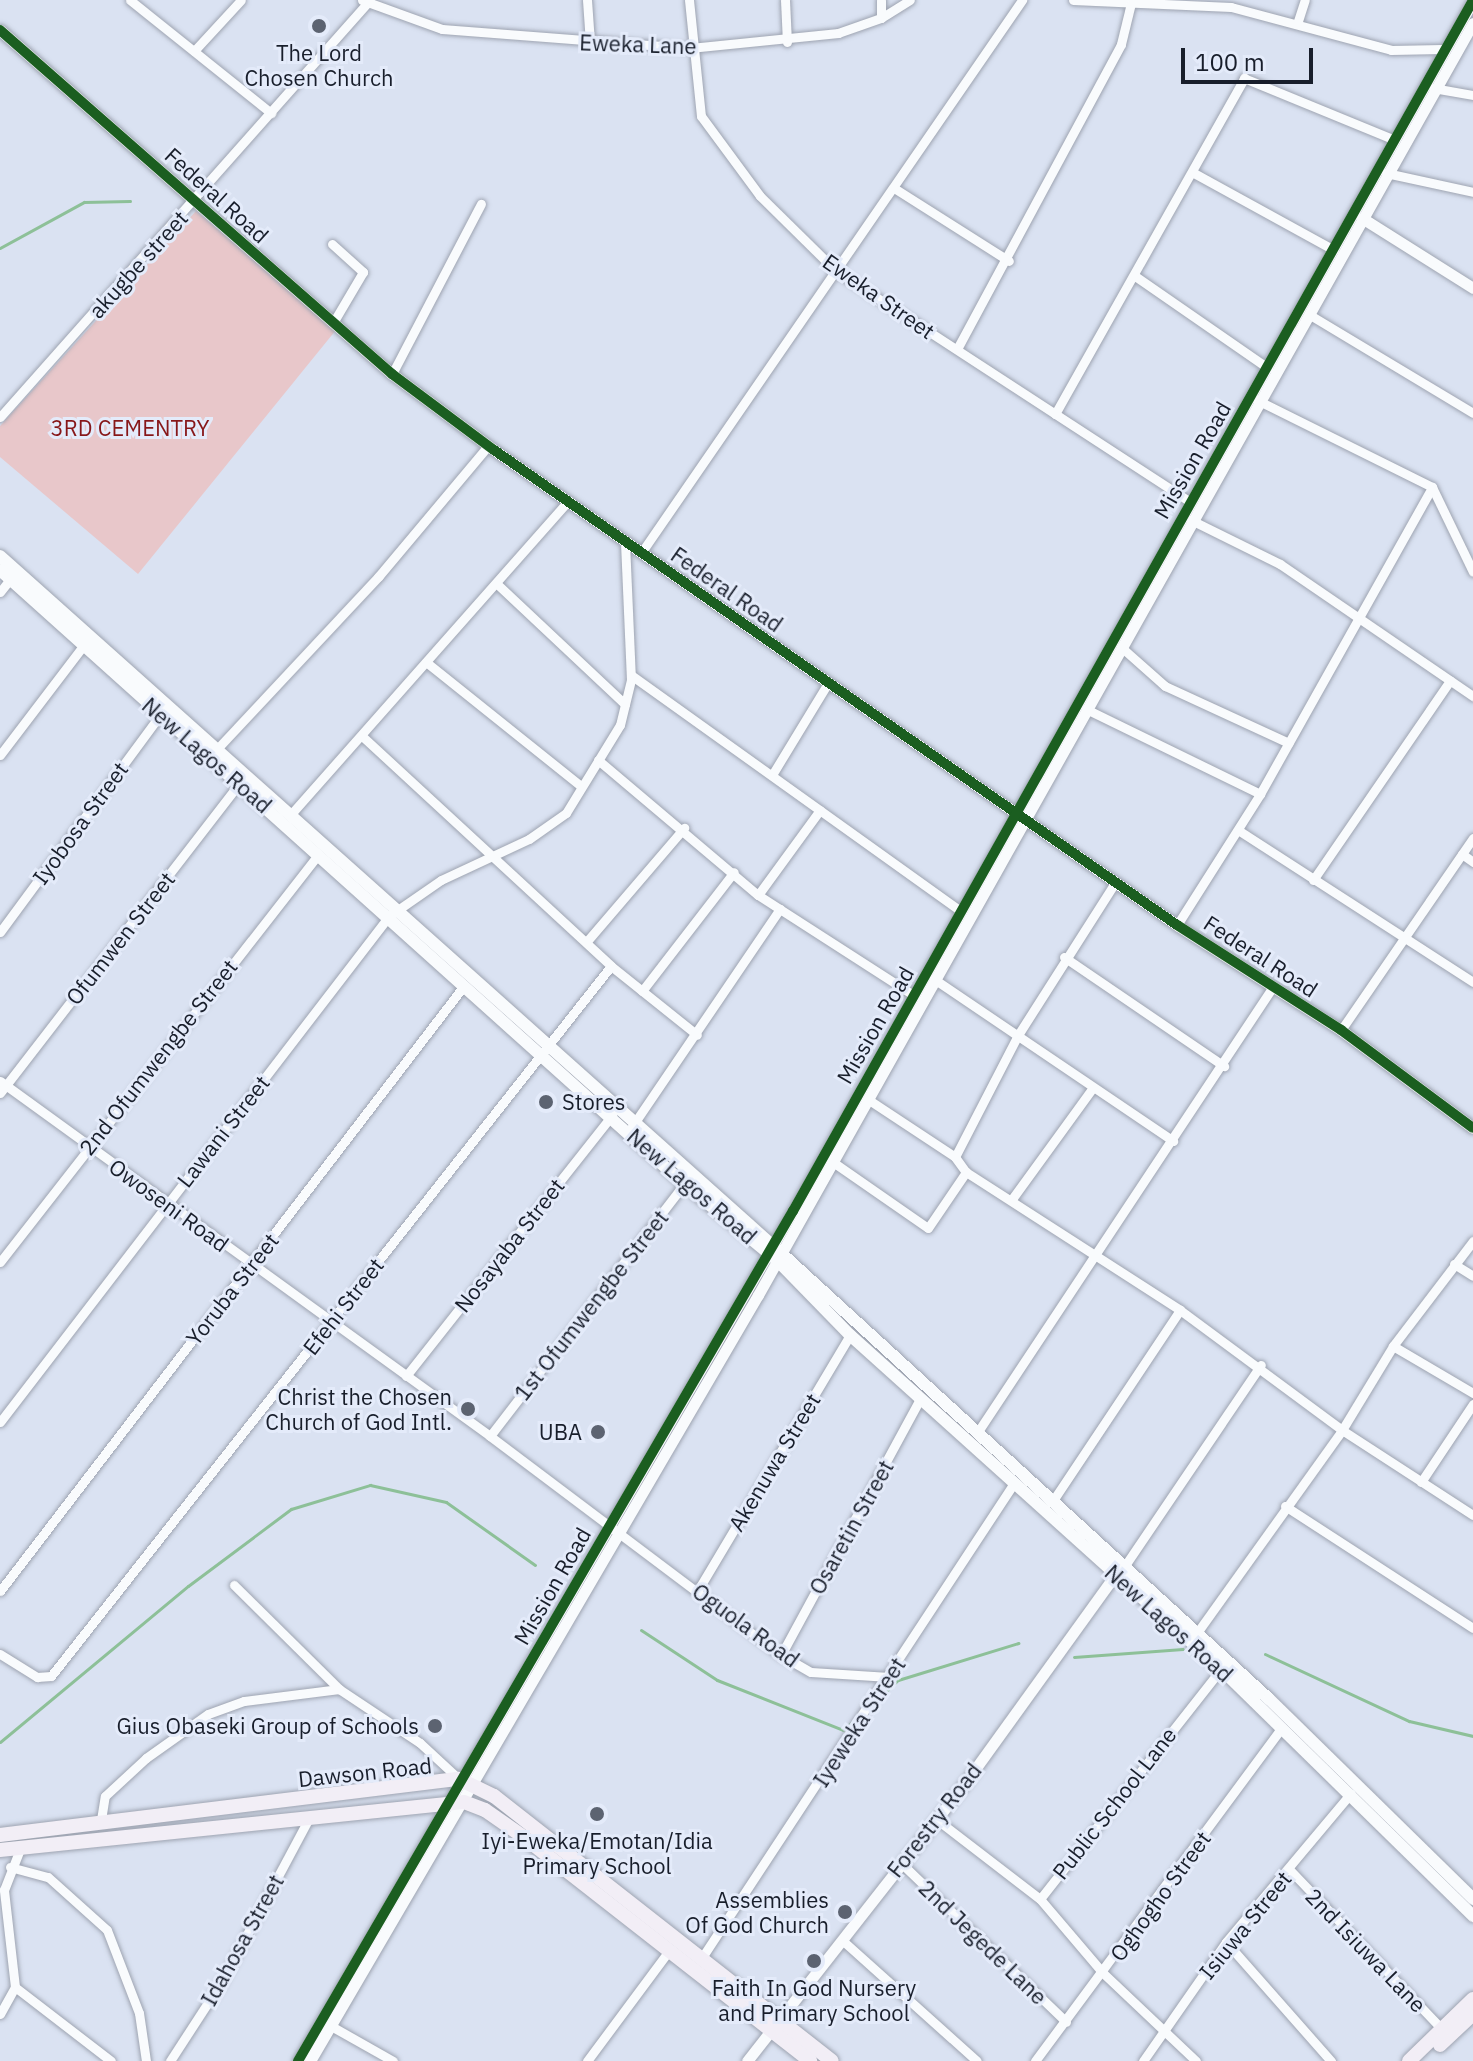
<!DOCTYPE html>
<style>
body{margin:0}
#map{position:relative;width:1473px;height:2061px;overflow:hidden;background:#dae2f2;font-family:"IBM Plex Sans",sans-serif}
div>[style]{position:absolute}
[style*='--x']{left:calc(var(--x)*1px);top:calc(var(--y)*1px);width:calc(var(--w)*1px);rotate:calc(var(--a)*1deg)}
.green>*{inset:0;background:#e8c7ca}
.stream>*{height:3px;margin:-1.5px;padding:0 1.5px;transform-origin:1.5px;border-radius:1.5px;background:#8dc098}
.roads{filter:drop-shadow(0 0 2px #9ea4b1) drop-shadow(0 0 2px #9ea4b1)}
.minor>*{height:9px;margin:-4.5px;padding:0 4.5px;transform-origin:4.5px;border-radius:4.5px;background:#f9fbfd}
.tertiary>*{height:11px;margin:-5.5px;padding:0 5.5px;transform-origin:5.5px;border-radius:5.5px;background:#f9fbfd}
.secondary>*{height:12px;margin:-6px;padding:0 6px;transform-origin:6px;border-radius:6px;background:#f9fbfd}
.trunk>*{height:14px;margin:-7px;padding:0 7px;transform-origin:7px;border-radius:7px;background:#f2eef6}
.cycleway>*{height:10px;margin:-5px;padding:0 5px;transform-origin:5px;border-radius:5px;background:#1b5e20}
.dots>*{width:22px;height:22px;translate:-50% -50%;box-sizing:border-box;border:4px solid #e4ebfa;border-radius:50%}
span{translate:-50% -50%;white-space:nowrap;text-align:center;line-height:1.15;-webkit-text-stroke:6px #e4ebfa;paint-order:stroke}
.street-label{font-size:22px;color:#181e2b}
.poi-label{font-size:22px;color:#181e2b}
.left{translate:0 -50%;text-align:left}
.right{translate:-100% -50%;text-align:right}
.park-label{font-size:22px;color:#871719}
.scale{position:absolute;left:1181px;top:48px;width:132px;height:36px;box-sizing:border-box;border:4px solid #181e2b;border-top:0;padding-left:10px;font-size:24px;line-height:28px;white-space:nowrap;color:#181e2b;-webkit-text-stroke:6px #e4ebfa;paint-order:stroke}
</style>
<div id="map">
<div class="green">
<div style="clip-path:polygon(196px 211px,336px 330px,138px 574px,0 457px,0 426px)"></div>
</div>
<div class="stream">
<div style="--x:0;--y:248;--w:96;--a:-28.7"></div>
<div style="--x:84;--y:202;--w:46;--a:-1.2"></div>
<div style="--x:641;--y:1630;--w:91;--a:33.3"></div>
<div style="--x:717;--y:1680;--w:136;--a:21.6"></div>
<div style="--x:843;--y:1730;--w:13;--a:-42"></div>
<div style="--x:1265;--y:1654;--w:159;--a:25"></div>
<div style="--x:1409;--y:1721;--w:66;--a:13.2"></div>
<div style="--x:1074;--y:1657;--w:109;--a:-4.2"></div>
<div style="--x:877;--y:1700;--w:29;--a:-44"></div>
<div style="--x:898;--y:1680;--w:126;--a:-17.1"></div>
<div style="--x:0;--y:1742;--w:244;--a:-39.7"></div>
<div style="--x:188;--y:1586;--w:129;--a:-36.8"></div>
<div style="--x:291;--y:1509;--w:83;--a:-16.9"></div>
<div style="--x:370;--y:1485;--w:78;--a:12.6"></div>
<div style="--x:446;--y:1502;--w:109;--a:35.3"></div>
</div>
<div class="roads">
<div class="minor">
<div style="--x:130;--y:0;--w:181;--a:38.7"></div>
<div style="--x:362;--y:0;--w:85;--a:19.9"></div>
<div style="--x:442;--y:29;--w:250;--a:4.4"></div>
<div style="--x:691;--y:48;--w:148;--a:-5.8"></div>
<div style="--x:838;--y:33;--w:46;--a:-19.2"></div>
<div style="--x:881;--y:18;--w:34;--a:-32"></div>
<div style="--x:587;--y:0;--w:43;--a:86"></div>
<div style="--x:689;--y:0;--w:117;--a:84.1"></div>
<div style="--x:701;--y:116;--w:99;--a:53.6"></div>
<div style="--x:760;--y:196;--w:107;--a:44.6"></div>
<div style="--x:836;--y:271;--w:423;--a:33.1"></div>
<div style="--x:785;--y:0;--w:42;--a:87.3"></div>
<div style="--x:881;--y:0;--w:18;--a:90"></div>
<div style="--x:1073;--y:0;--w:158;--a:2.5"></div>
<div style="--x:1231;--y:7;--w:166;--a:15"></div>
<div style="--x:1391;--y:50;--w:51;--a:-1.1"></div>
<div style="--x:1297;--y:24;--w:25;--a:-72"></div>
<div style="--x:194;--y:51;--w:69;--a:-47.3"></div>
<div style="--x:1433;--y:88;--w:41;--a:9.9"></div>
<div style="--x:1192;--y:172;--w:162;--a:28.8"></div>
<div style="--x:1386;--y:173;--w:89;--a:12.3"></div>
<div style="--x:894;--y:188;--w:136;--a:32.4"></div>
<div style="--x:332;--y:244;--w:42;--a:42.1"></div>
<div style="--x:363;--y:272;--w:59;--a:120.5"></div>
<div style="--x:1135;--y:276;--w:162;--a:34.7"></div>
<div style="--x:1310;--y:315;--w:190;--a:31"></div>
<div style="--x:957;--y:349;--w:346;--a:-61.7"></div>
<div style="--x:1121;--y:44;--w:42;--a:-76.3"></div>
<div style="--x:392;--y:374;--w:192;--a:-62.4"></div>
<div style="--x:1257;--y:400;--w:195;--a:26.4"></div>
<div style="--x:1432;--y:487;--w:94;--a:64.2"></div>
<div style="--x:1055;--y:414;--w:386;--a:-60.6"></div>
<div style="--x:1244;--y:78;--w:161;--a:22.3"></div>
<div style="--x:0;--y:417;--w:557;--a:-48.42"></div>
<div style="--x:1191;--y:520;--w:99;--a:26.3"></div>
<div style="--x:1280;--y:564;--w:234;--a:34.4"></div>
<div style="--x:641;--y:553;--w:672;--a:-55.43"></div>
<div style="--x:496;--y:583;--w:177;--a:43.2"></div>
<div style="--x:0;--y:592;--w:16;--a:-52"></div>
<div style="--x:1121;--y:647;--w:59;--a:41.6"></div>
<div style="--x:1165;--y:686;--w:136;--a:24.7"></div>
<div style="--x:426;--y:662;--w:198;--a:38.7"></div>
<div style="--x:631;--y:675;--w:406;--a:35.6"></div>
<div style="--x:1086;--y:709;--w:194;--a:26"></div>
<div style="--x:362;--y:736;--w:339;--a:42.7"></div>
<div style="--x:611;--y:966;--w:110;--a:38.7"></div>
<div style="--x:217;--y:749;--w:236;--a:-46.9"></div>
<div style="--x:378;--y:577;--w:171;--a:-50"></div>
<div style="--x:0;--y:755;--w:137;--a:-52.7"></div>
<div style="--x:598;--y:760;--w:209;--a:40.2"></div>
<div style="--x:758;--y:895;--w:187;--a:32.8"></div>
<div style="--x:772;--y:775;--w:108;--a:-58.7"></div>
<div style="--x:292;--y:813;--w:415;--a:-48.5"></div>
<div style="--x:1238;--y:830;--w:280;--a:32.9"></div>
<div style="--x:1462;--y:854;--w:14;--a:36"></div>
<div style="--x:1313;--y:880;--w:242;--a:-55.5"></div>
<div style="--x:758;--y:895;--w:105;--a:-53.9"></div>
<div style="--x:1177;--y:925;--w:155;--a:-57.6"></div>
<div style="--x:1260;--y:794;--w:352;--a:-60.7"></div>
<div style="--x:0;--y:932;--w:271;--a:-53.6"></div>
<div style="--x:588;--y:940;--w:148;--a:-49.4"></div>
<div style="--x:1064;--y:957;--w:194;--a:34.3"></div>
<div style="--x:934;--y:979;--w:289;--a:34.1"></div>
<div style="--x:642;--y:991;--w:150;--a:-52.3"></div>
<div style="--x:1341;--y:1030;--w:233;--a:-55.5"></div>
<div style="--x:0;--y:1081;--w:605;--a:35.92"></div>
<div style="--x:490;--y:1436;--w:364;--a:37"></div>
<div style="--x:781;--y:1655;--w:34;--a:30"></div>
<div style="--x:811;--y:1672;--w:78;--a:3.7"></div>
<div style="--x:0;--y:1093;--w:392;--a:-52.3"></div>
<div style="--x:869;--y:1100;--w:103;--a:33.5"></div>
<div style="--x:955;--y:1157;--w:19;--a:54"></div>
<div style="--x:966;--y:1172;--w:255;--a:32.8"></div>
<div style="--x:1180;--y:1310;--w:202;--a:36.5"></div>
<div style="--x:1342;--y:1430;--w:156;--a:33"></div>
<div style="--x:631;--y:1128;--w:265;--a:-55.8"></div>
<div style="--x:955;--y:1157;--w:137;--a:-62.7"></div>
<div style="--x:1018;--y:1035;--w:180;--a:-57.5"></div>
<div style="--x:830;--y:1160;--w:119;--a:34.8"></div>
<div style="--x:928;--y:1228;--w:68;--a:-55.8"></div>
<div style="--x:1012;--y:1199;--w:136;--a:-54"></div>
<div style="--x:0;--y:1262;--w:517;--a:-52"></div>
<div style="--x:1454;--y:1264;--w:22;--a:32"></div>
<div style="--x:1393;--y:1346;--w:93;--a:30.4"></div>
<div style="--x:406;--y:1376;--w:333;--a:-51.7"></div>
<div style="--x:0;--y:1422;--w:638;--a:-52.45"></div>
<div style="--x:389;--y:916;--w:63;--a:-34.7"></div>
<div style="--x:441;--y:880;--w:97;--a:-25"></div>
<div style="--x:529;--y:839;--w:45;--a:-35.1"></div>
<div style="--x:566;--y:813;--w:103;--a:-58.5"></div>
<div style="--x:620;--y:725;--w:46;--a:-76.3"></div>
<div style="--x:631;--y:680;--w:138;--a:-92.5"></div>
<div style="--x:977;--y:1433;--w:534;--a:-56.46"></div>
<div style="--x:490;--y:1436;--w:324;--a:-52.4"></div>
<div style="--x:1421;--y:1482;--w:94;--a:-56.3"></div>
<div style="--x:1052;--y:1502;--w:231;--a:-56.3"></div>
<div style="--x:1285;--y:1506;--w:224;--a:33"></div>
<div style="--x:1124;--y:1567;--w:244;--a:-55.9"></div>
<div style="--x:234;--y:1585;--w:148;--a:44.7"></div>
<div style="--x:698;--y:1590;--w:297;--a:-59.2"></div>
<div style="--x:0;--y:1591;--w:761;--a:-52.53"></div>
<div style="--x:1194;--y:1637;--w:254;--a:-54.4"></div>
<div style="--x:1342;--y:1430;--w:98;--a:-58.7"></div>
<div style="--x:1393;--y:1346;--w:132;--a:-52.7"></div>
<div style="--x:0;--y:1654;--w:44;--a:31.9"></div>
<div style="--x:37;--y:1677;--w:14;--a:-4"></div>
<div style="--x:51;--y:1676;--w:904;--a:-51.74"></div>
<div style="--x:781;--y:1655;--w:291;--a:-61.5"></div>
<div style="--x:936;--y:1819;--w:131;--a:37.6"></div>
<div style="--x:101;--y:1820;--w:24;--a:-81"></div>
<div style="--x:105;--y:1796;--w:56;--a:-42.8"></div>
<div style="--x:146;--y:1758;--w:76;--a:-35.4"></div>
<div style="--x:208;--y:1714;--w:38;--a:-20"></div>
<div style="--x:244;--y:1701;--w:96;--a:-7.2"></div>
<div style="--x:339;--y:1689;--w:97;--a:33.7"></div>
<div style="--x:420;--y:1743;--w:53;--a:42.7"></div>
<div style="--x:901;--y:1863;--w:229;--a:43.9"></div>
<div style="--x:10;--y:1867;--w:39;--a:15"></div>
<div style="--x:48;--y:1877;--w:79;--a:41.9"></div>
<div style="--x:107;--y:1930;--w:89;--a:68.9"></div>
<div style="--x:139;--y:2013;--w:49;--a:81.7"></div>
<div style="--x:1290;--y:1870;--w:221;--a:46.3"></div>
<div style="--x:842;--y:1940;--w:181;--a:41.9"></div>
<div style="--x:1226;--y:1942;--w:159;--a:48.6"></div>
<div style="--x:701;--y:1959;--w:570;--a:-56.67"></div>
<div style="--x:15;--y:1987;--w:121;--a:37.6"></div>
<div style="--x:0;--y:2014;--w:31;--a:-61"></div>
<div style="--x:15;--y:1987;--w:98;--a:-96.5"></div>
<div style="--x:4;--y:1890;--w:44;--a:-68.7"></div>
<div style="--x:331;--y:2026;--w:71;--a:29.4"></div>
<div style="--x:170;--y:2061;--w:95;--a:-57"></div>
<div style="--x:222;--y:1981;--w:187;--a:-61.9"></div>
<div style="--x:587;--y:2061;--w:136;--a:-53.4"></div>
<div style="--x:1035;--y:2061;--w:414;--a:-53.5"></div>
<div style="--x:1143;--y:2061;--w:145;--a:-55.1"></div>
<div style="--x:1226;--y:1942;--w:194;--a:-50"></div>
<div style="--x:1196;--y:2061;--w:128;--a:-136.6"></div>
<div style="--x:1103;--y:1973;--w:97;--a:-130.4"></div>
<div style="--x:1040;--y:1899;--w:293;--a:-51.8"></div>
</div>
<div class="tertiary">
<div style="--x:0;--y:30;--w:522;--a:41.27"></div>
<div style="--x:392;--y:374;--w:127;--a:36.7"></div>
<div style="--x:494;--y:450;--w:832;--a:34.82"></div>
<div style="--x:1177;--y:925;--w:195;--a:32.6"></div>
<div style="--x:1341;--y:1030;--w:164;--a:36.6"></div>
<div style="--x:1362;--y:218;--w:131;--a:32.2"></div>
<div style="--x:298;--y:2061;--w:984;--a:-59.79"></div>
<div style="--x:793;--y:1211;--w:1389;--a:-60.68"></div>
<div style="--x:310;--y:2061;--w:887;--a:-59.68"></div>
<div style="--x:758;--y:1295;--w:1459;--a:-60.66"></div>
<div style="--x:747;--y:2061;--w:353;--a:-51.9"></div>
<div style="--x:965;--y:1783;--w:256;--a:-54.2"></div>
</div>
<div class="secondary">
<div style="--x:0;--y:556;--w:1047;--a:41.75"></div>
<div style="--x:781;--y:1253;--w:661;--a:42.43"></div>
<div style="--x:1269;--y:1699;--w:286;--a:44.4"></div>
<div style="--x:0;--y:570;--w:919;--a:41.91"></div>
<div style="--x:684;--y:1184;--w:120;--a:39.3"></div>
<div style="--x:777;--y:1260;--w:105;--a:45.8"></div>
<div style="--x:850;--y:1335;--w:499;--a:42"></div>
<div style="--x:1221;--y:1669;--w:353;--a:44.4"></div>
</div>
<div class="trunk">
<div style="--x:0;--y:1835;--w:462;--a:-7"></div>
<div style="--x:459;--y:1779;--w:39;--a:26"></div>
<div style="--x:494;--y:1796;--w:429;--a:38.1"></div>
<div style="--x:0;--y:1850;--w:466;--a:-5.9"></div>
<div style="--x:464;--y:1802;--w:22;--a:21"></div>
<div style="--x:485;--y:1810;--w:49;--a:35"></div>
<div style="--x:525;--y:1838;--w:362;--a:38"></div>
<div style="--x:1440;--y:2045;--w:45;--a:-43.2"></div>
<div style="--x:1409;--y:2061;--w:89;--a:-44.1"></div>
</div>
</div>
<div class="cycleway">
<div style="--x:0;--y:30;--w:522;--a:41.27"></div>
<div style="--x:392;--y:374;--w:127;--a:36.7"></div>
<div style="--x:494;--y:450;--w:832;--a:34.82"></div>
<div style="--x:1177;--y:925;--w:195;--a:32.6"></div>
<div style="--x:1341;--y:1030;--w:164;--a:36.6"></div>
<div style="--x:298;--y:2061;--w:984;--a:-59.79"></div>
<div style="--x:793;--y:1211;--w:1389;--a:-60.68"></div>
</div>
<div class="dots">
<div style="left:319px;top:26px;background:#5c6371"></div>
<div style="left:546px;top:1102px;background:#5c6371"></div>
<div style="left:468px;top:1409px;background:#5c6371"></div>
<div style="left:598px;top:1432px;background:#5c6371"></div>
<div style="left:435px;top:1726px;background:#5c6371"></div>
<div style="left:597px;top:1814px;background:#5c6371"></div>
<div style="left:845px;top:1912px;background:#5c6371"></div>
<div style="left:814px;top:1961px;background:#5c6371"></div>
</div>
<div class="street-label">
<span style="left:638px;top:44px;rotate:2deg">Eweka Lane</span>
<span style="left:217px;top:195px;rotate:42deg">Federal Road</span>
<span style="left:138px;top:264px;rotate:-48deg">akugbe street</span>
<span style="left:879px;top:296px;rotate:35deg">Eweka Street</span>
<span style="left:1192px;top:460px;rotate:-60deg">Mission Road</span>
<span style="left:727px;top:589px;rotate:35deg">Federal Road</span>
<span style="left:207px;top:755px;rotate:41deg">New Lagos Road</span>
<span style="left:80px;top:823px;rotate:-54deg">Iyobosa Street</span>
<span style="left:120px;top:938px;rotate:-52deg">Ofumwen Street</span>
<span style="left:1261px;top:956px;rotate:33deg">Federal Road</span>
<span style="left:875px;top:1025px;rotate:-60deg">Mission Road</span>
<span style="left:158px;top:1057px;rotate:-52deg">2nd Ofumwengbe Street</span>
<span style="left:223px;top:1131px;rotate:-52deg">Lawani Street</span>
<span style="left:692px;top:1186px;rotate:41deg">New Lagos Road</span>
<span style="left:169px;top:1205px;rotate:36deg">Owoseni Road</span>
<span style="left:509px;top:1245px;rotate:-52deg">Nosayaba Street</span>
<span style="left:232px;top:1289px;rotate:-52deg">Yoruba Street</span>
<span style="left:591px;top:1305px;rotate:-52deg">1st Ofumwengbe Street</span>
<span style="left:343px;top:1306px;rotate:-52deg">Efehi Street</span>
<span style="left:774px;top:1462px;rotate:-59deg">Akenuwa Street</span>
<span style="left:851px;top:1527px;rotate:-61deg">Osaretin Street</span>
<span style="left:552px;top:1586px;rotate:-60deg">Mission Road</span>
<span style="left:1169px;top:1623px;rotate:42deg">New Lagos Road</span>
<span style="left:746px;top:1625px;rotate:36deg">Oguola Road</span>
<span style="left:859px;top:1722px;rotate:-57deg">Iyeweka Street</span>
<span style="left:365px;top:1772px;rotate:-6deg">Dawson Road</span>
<span style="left:1114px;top:1803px;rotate:-52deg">Public School Lane</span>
<span style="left:934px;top:1820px;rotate:-52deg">Forestry Road</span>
<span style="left:1160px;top:1896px;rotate:-54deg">Oghogho Street</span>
<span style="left:1245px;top:1925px;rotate:-51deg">Isiuwa Street</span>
<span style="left:242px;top:1940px;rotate:-61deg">Idahosa Street</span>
<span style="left:983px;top:1942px;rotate:44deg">2nd Jegede Lane</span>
<span style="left:1366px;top:1950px;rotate:46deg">2nd Isiuwa Lane</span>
</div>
<div class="poi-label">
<span style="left:319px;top:65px">The Lord<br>Chosen Church</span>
<span class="left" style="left:562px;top:1102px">Stores</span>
<span class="right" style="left:452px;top:1409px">Christ the Chosen<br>Church of God Intl.</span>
<span class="right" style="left:582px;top:1432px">UBA</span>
<span class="right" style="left:419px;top:1726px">Gius Obaseki Group of Schools</span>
<span style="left:597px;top:1853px">Iyi-Eweka/Emotan/Idia<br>Primary School</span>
<span class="right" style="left:829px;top:1912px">Assemblies<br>Of God Church</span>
<span style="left:814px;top:2000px">Faith In God Nursery<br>and Primary School</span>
</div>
<div class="park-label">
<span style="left:130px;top:428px">3RD CEMENTRY</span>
</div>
<div class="scale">100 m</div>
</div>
